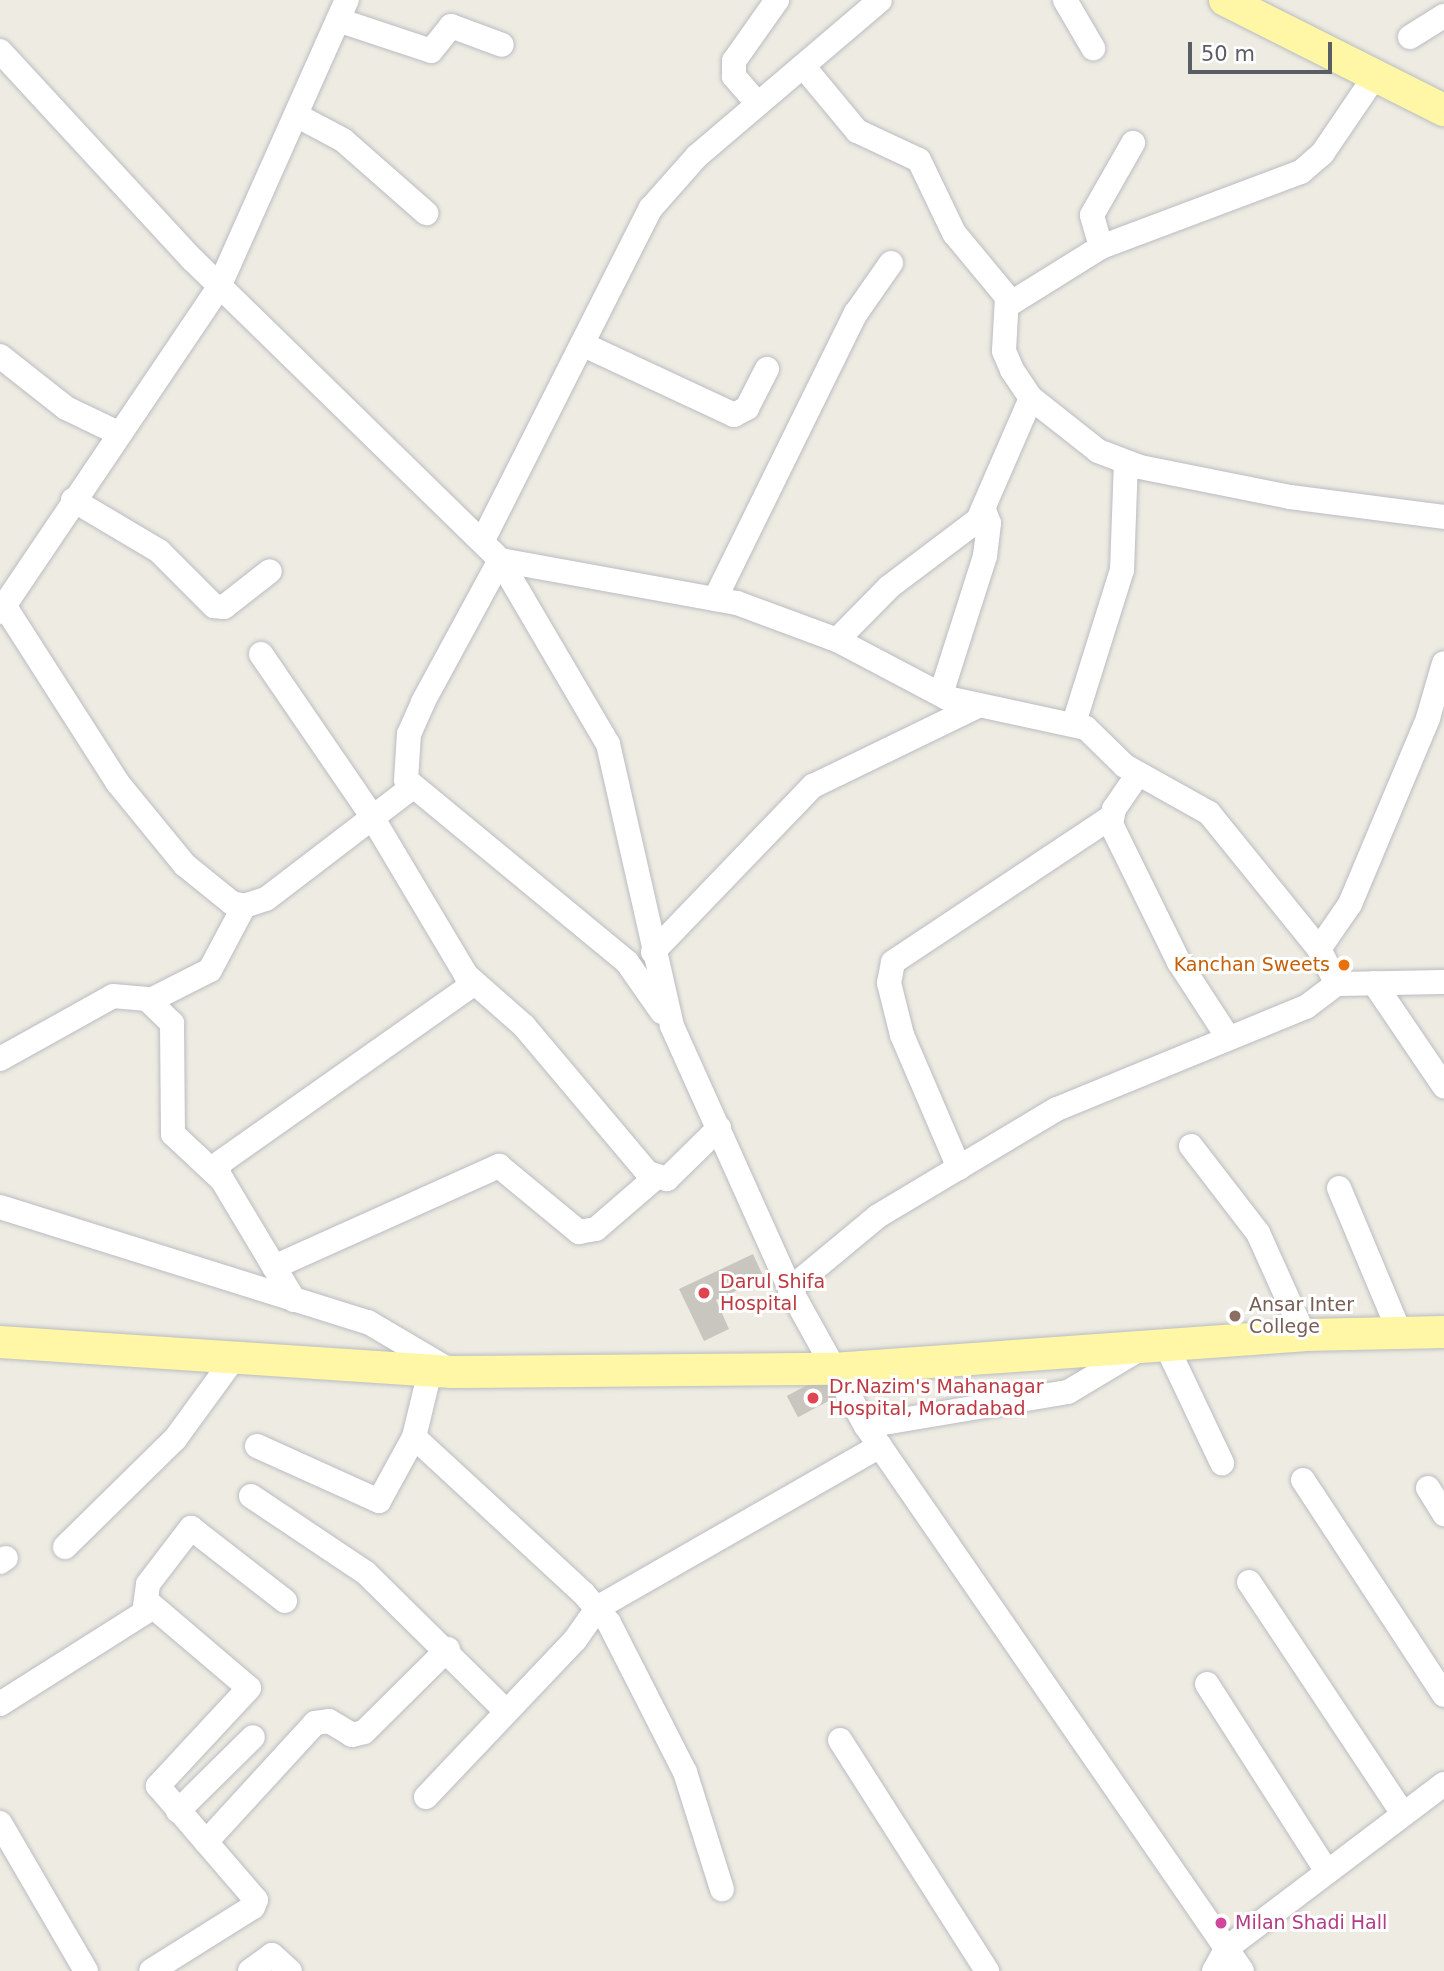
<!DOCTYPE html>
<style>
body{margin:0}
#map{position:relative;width:1444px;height:1971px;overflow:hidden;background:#eeece2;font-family:"DejaVu Sans",sans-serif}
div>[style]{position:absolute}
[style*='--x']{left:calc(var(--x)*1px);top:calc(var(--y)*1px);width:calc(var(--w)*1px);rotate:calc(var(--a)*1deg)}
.building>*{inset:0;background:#c9c6bf;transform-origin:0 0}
.roads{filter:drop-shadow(0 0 2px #babcc2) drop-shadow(0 0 2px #babcc2)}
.minor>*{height:24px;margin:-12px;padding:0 12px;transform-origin:12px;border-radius:12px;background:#fff}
.major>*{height:32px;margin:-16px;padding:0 16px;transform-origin:16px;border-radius:16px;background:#fff7a6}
.dots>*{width:19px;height:19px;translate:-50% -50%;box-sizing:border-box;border:4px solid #fff;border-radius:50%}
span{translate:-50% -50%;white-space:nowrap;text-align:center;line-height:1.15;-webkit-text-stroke:6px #fff;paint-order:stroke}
.food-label{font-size:19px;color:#c56008}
.right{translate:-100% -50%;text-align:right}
.health-label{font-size:19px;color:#be3a42}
.left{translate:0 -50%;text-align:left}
.education-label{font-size:19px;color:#785e54}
.hotel-label{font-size:19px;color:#b23c85}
.scale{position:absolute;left:1188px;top:42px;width:144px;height:32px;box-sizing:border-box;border:4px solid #5a5e64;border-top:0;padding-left:9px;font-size:21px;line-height:24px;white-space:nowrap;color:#5a5e64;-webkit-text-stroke:5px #fff;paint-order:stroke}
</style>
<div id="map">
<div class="building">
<div style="clip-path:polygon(753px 1254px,764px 1278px,716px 1300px,729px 1329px,704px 1341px,679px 1289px)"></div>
<div style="left:830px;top:1373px;width:24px;height:49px;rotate:62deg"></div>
</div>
<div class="roads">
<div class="minor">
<div style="--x:1065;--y:0;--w:56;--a:59.7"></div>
<div style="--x:338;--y:20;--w:98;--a:18.4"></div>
<div style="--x:431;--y:51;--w:32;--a:-51"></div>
<div style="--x:451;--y:26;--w:54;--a:20.4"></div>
<div style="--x:1410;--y:37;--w:40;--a:-32"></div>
<div style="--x:0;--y:51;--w:284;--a:47.3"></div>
<div style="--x:193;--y:260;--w:429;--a:44.3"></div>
<div style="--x:500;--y:560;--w:213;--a:59.6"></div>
<div style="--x:608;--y:744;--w:289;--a:77.2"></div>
<div style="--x:672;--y:1026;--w:288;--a:65.8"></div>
<div style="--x:790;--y:1289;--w:157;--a:61"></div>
<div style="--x:866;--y:1426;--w:662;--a:55.4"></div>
<div style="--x:803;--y:66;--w:85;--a:50.3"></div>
<div style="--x:857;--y:131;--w:68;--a:25.1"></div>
<div style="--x:919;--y:160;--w:81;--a:64.4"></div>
<div style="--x:954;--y:233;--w:83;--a:50.4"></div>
<div style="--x:1007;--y:297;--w:54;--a:93.2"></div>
<div style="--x:1004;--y:351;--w:21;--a:67"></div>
<div style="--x:1012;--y:370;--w:34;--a:56"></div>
<div style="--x:1031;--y:398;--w:85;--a:38.3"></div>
<div style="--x:1098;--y:451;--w:45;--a:20.9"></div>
<div style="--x:1140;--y:467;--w:153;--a:11.3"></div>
<div style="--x:1290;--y:497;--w:155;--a:7.4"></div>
<div style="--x:758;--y:104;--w:37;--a:-131"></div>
<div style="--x:734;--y:76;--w:15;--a:-90"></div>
<div style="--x:734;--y:61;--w:75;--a:-54.8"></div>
<div style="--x:296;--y:115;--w:53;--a:28"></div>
<div style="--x:343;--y:140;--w:111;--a:41.3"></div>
<div style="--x:1101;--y:247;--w:33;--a:-106"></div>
<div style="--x:1092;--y:215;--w:83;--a:-60.3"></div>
<div style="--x:1008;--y:305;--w:110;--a:-31.9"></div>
<div style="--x:1101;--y:247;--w:214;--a:-20.6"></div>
<div style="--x:1301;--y:172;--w:28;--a:-41"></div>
<div style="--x:1322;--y:154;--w:94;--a:-55.8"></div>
<div style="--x:582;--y:344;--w:168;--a:25"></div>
<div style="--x:734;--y:415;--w:15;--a:-28"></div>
<div style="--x:747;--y:408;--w:44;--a:-62.9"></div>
<div style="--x:0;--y:356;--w:84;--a:38.2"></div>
<div style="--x:66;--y:408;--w:58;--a:25.7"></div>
<div style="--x:73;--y:500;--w:100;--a:30.7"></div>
<div style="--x:159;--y:551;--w:78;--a:45"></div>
<div style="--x:214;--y:606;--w:10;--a:6"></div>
<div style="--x:224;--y:607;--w:58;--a:-38"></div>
<div style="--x:483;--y:540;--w:372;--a:-63.2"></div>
<div style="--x:651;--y:208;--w:69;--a:-48.5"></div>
<div style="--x:697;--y:156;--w:240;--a:-40.4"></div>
<div style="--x:715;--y:599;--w:319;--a:-63.8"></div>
<div style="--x:856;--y:313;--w:61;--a:-55"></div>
<div style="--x:4;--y:605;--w:210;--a:57.4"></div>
<div style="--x:117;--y:782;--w:107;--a:50.7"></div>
<div style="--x:185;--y:865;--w:60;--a:39"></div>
<div style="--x:232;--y:903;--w:12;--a:14"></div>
<div style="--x:244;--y:906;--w:23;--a:-18"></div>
<div style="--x:266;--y:899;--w:183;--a:-37.4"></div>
<div style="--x:0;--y:612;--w:392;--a:-56"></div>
<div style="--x:219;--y:287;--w:314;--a:-66"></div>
<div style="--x:837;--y:640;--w:74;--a:-45.5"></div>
<div style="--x:889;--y:587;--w:111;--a:-37"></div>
<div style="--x:978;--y:520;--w:133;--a:-66.5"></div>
<div style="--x:261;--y:654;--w:191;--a:55.6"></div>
<div style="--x:369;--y:812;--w:190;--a:59.2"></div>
<div style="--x:466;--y:975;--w:77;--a:41.3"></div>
<div style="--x:524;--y:1026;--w:192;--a:49.9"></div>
<div style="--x:648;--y:1173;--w:20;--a:18"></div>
<div style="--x:667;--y:1179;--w:73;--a:-44.4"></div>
<div style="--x:941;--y:694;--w:145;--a:-72.3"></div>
<div style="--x:985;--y:556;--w:33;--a:-83"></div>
<div style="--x:989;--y:523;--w:14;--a:-111"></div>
<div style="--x:1074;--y:723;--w:160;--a:-72.6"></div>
<div style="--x:1122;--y:570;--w:107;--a:-87.9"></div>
<div style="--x:1138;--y:774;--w:42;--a:124.4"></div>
<div style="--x:1114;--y:809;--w:15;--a:101"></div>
<div style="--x:1111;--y:824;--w:154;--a:63.8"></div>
<div style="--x:1179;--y:962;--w:88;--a:57"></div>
<div style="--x:1319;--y:949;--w:55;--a:-55.4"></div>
<div style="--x:1350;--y:904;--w:202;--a:-67.2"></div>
<div style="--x:1428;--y:718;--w:57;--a:-73.8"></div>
<div style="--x:653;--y:952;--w:231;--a:-46.1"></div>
<div style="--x:813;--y:786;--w:181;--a:-25.9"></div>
<div style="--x:1374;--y:983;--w:125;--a:55.8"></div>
<div style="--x:149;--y:1001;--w:68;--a:-26.9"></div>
<div style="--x:210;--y:970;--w:72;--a:-62"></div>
<div style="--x:662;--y:1012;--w:61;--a:-125"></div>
<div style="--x:627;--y:962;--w:286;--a:-140.5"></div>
<div style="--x:406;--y:780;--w:46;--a:-86.3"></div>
<div style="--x:409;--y:734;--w:35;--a:-66"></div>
<div style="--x:423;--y:702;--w:162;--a:-61.5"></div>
<div style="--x:500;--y:560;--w:241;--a:10.3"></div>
<div style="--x:737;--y:603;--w:107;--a:20.3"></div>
<div style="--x:837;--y:640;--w:124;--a:27.8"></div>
<div style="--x:947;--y:698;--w:142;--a:12.2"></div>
<div style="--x:1086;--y:728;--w:54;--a:44.3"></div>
<div style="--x:1125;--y:766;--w:96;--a:29.2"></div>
<div style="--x:1209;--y:813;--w:175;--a:51"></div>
<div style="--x:1319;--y:949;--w:39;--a:63"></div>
<div style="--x:0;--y:1059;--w:129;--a:-29.1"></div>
<div style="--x:113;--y:996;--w:34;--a:5"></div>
<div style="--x:147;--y:999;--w:35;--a:44"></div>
<div style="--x:172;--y:1023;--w:111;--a:89.5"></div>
<div style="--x:173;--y:1134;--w:67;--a:43.2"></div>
<div style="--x:1191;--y:1146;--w:110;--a:52.4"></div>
<div style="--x:1258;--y:1233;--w:112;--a:65.7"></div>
<div style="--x:959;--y:1168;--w:145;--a:-113.2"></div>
<div style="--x:902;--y:1035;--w:54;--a:-104"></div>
<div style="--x:889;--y:983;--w:21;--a:-79"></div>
<div style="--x:893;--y:962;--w:260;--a:-33.6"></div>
<div style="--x:1339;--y:1188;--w:157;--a:67.2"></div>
<div style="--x:0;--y:1207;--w:386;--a:17.4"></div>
<div style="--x:368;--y:1322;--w:96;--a:30.6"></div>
<div style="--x:274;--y:1267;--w:247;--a:-24.2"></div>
<div style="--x:499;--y:1166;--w:104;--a:39.5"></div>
<div style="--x:579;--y:1232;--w:17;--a:-10"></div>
<div style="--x:596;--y:1229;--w:77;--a:-40.8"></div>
<div style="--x:790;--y:1289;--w:114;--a:-39.7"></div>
<div style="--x:878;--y:1216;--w:209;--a:-30.9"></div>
<div style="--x:1057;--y:1109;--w:269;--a:-22.3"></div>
<div style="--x:1306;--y:1007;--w:39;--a:-37"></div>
<div style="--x:1337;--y:984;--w:107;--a:-1.1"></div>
<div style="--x:294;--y:1300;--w:148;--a:-120.9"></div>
<div style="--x:218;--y:1173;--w:11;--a:-75"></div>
<div style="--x:221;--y:1162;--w:309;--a:-35.2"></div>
<div style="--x:1166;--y:1345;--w:131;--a:64.6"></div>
<div style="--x:430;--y:1371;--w:68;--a:103.6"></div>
<div style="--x:414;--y:1437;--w:231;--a:42.7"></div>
<div style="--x:584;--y:1594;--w:38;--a:49"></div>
<div style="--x:609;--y:1623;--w:167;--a:63"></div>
<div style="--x:685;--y:1772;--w:123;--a:72.5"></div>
<div style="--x:866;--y:1426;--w:205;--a:-9.6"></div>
<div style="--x:1068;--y:1392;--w:90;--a:-30.9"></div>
<div style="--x:257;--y:1446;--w:134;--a:24.3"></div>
<div style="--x:379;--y:1501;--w:73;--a:-61.3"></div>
<div style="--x:1303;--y:1480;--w:257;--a:56.7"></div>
<div style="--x:1428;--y:1488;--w:31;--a:58"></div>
<div style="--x:251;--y:1496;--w:138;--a:33.8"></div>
<div style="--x:366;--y:1573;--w:194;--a:44.6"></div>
<div style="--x:65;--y:1547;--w:154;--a:-44.5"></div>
<div style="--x:175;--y:1439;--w:100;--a:-53.9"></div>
<div style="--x:0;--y:1562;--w:7;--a:-34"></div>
<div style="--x:1249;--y:1582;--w:278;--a:56.4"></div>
<div style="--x:149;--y:1603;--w:131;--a:40.4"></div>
<div style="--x:249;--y:1688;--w:134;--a:132.9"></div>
<div style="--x:158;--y:1786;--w:150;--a:49.3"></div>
<div style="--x:256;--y:1900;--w:8;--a:113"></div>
<div style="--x:253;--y:1907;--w:120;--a:147.9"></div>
<div style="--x:1207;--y:1684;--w:223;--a:57.4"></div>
<div style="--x:0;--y:1704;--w:170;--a:-32.3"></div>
<div style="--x:144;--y:1613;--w:29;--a:-82"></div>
<div style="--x:148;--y:1584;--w:71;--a:-52.5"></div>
<div style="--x:191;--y:1528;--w:119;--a:37.8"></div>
<div style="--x:840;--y:1740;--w:274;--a:57.5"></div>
<div style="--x:426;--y:1797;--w:216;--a:-46.5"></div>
<div style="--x:575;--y:1640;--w:39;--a:-55"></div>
<div style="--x:597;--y:1608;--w:326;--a:-29.8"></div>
<div style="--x:178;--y:1811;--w:105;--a:-44.6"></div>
<div style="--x:0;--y:1823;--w:171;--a:59.8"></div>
<div style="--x:206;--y:1842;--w:161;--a:-47.5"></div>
<div style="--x:315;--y:1723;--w:14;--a:-8"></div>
<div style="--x:329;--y:1721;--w:27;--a:31"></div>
<div style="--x:352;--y:1735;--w:12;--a:-14"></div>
<div style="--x:364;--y:1732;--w:118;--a:-44.7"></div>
<div style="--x:250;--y:1971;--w:27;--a:-36"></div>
<div style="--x:272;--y:1955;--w:24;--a:42"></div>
<div style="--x:1214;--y:1971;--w:26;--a:-61"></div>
<div style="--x:1227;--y:1948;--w:272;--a:-37.1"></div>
</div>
<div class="major">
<div style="--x:1225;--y:0;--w:245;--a:26.7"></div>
<div style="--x:0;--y:1342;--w:453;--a:3.8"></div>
<div style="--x:452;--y:1372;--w:381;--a:-0.5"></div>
<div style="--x:833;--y:1369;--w:472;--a:-4.1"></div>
<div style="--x:1304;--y:1335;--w:140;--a:-1.2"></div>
</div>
</div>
<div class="dots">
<div style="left:1344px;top:965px;background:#e8710a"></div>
<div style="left:704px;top:1293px;background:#e0444e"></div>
<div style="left:1235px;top:1316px;background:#8d6e63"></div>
<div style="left:813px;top:1398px;background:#e0444e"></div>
<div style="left:1221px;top:1923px;background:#d1479c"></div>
</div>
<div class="food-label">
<span class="right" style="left:1330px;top:965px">Kanchan Sweets</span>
</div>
<div class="health-label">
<span class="left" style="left:720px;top:1293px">Darul Shifa<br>Hospital</span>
<span class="left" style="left:829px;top:1398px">Dr.Nazim's Mahanagar<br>Hospital, Moradabad</span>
</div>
<div class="education-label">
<span class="left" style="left:1249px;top:1316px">Ansar Inter<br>College</span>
</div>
<div class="hotel-label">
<span class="left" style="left:1235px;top:1923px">Milan Shadi Hall</span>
</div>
<div class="scale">50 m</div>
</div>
